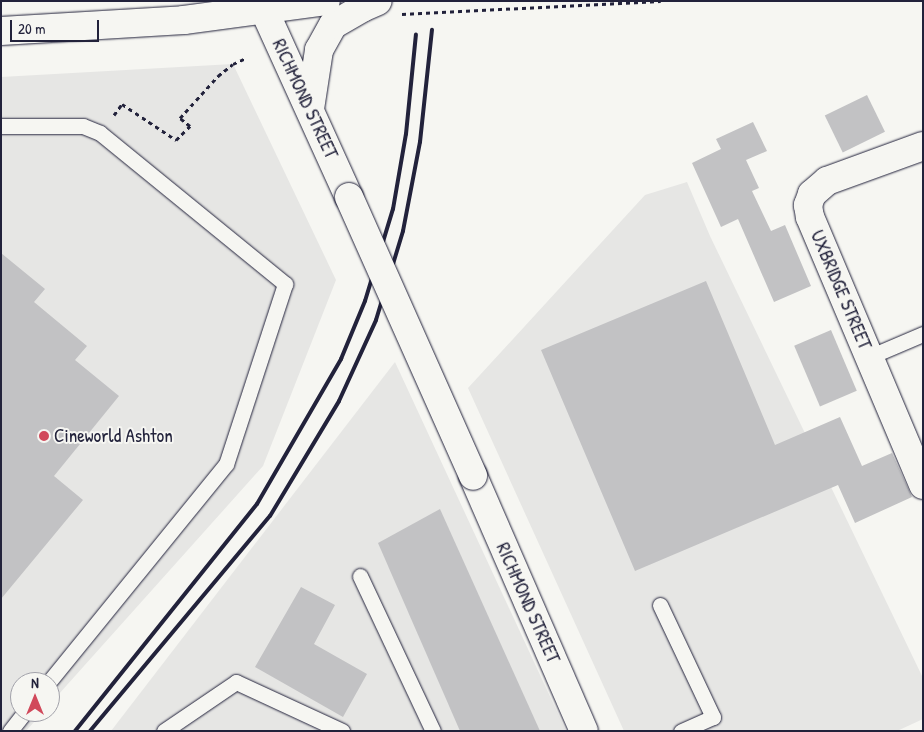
<!DOCTYPE html>
<style>
body{margin:0}
#map{position:relative;width:924px;height:732px;overflow:hidden;background:#f6f6f2;font-family:"Patrick Hand",sans-serif}
div>[style]{position:absolute}
[style*='--x']{left:calc(var(--x)*1px);top:calc(var(--y)*1px);width:calc(var(--w)*1px);rotate:calc(var(--a)*1deg)}
.built>*{inset:0;background:#e6e6e4}
.building>*{inset:0;background:#c2c2c4;transform-origin:0 0}
.path>*{height:3px;margin-top:-1.5px;transform-origin:0;background:repeating-linear-gradient(90deg,#22223b 0 4px,transparent 0 8px)}
.roads{filter:drop-shadow(0 0 1px #22223b) drop-shadow(0 0 1px #22223b)}
.service>*{height:15px;margin:-7.5px;padding:0 7.5px;transform-origin:7.5px;border-radius:7.5px;background:#f6f6f2}
.minor>*{height:28px;margin:-14px;padding:0 14px;transform-origin:14px;border-radius:14px;background:#f6f6f2}
.trunk>*{height:28px;margin:-14px;padding:0 14px;transform-origin:14px;border-radius:14px;background:#f6f6f2}
.rail>*{height:4px;margin:-2px;padding:0 2px;transform-origin:2px;border-radius:2px;background:#22223b}
.bridges{filter:drop-shadow(0 0 1px #22223b) drop-shadow(0 0 1px #22223b)}
.minor-bridge>*{height:28px;margin:-14px;padding:0 14px;transform-origin:14px;border-radius:14px;background:#f6f6f2}
.dots>*{width:14px;height:14px;translate:-50% -50%;box-sizing:border-box;border:2px solid #f6f6f2;border-radius:50%}
span{translate:-50% -50%;white-space:nowrap;text-align:center;line-height:1.15;-webkit-text-stroke:4px #f6f6f2;paint-order:stroke}
.street-label{font-size:19px;color:#22223b}
.poi-label{font-size:19px;color:#22223b}
.left{translate:0 -50%;text-align:left}
.frame{position:absolute;inset:0;border:2px solid #22223b;pointer-events:none}
.north{position:absolute;left:10px;top:672px;width:50px;height:50px;box-sizing:border-box;background:#f6f6f2;border:1px solid #a1a1a9;border-radius:50%;rotate:0deg;font-size:14px;font-weight:700;line-height:20px;text-align:center;color:#22223b}
.north::after{content:'';display:block;margin:auto;width:18px;height:22px;background:#d1495b;clip-path:polygon(50% 0,100% 100%,50% 72%,0 100%)}
.scale{position:absolute;left:10px;top:20px;width:89px;height:22px;box-sizing:border-box;border:2px solid #22223b;border-top:0;padding-left:6px;font-size:15px;line-height:18px;white-space:nowrap;color:#22223b;-webkit-text-stroke:4px #f6f6f2;paint-order:stroke}
</style>
<div id="map">
<div class="built">
<div style="clip-path:polygon(233px 64px,336px 280px,263px 466px,50px 704px,50px 682px,20px 682px,20px 712px,43px 712px,26px 731px,1px 731px,1px 77px)"></div>
<div style="clip-path:polygon(687px 182px,710px 236px,923px 678px,923px 719px,897px 731px,624px 731px,468px 388px,645px 195px)"></div>
<div style="clip-path:polygon(395px 362px,566px 731px,111px 731px)"></div>
</div>
<div class="building">
<div style="left:867px;top:95px;width:41px;height:47px;rotate:64deg"></div>
<div style="clip-path:polygon(753px 122px,767px 151px,746px 160px,759px 188px,752px 191px,771px 231px,785px 225px,811px 286px,774px 302px,738px 219px,721px 227px,692px 163px,721px 149px,716px 139px)"></div>
<div style="clip-path:polygon(1px 253px,45px 289px,34px 302px,87px 346px,75px 360px,119px 396px,54px 476px,83px 500px,1px 599px)"></div>
<div style="clip-path:polygon(706px 281px,775px 445px,840px 417px,862px 466px,892px 453px,912px 497px,855px 523px,838px 485px,635px 571px,541px 350px)"></div>
<div style="left:831px;top:330px;width:66px;height:40px;rotate:67deg"></div>
<div style="clip-path:polygon(440px 509px,540px 731px,460px 731px,378px 543px)"></div>
<div style="clip-path:polygon(301px 587px,335px 605px,314px 644px,367px 674px,343px 717px,255px 667px)"></div>
</div>
<div class="path">
<div style="--x:402;--y:14;--w:259;--a:-2.9"></div>
<div style="--x:114;--y:115;--w:14;--a:-54"></div>
<div style="--x:122;--y:104;--w:65;--a:33.7"></div>
<div style="--x:176;--y:140;--w:20;--a:-45"></div>
<div style="--x:190;--y:126;--w:13;--a:-141"></div>
<div style="--x:180;--y:118;--w:57;--a:-47.9"></div>
<div style="--x:218;--y:76;--w:19;--a:-39"></div>
<div style="--x:233;--y:64;--w:14;--a:-25"></div>
</div>
<div class="roads">
<div class="service">
<div style="--x:1;--y:126;--w:82;--a:0"></div>
<div style="--x:83;--y:126;--w:18;--a:22"></div>
<div style="--x:100;--y:133;--w:239;--a:39.2"></div>
<div style="--x:285;--y:284;--w:189;--a:108.1"></div>
<div style="--x:226;--y:464;--w:281;--a:129.1"></div>
<div style="--x:869;--y:357;--w:59;--a:-23.1"></div>
<div style="--x:360;--y:576;--w:171;--a:64.8"></div>
<div style="--x:660;--y:605;--w:124;--a:64.7"></div>
<div style="--x:713;--y:717;--w:35;--a:156"></div>
<div style="--x:10;--y:731;--w:24;--a:-52"></div>
<div style="--x:164;--y:731;--w:87;--a:-34.2"></div>
<div style="--x:236;--y:682;--w:117;--a:24.8"></div>
</div>
<div class="minor">
<div style="--x:260;--y:1;--w:215;--a:65.6"></div>
<div style="--x:310;--y:109;--w:60;--a:-81.3"></div>
<div style="--x:319;--y:50;--w:29;--a:-61"></div>
<div style="--x:333;--y:25;--w:34;--a:-30"></div>
<div style="--x:362;--y:8;--w:17;--a:-24"></div>
<div style="--x:923;--y:146;--w:102;--a:160"></div>
<div style="--x:827;--y:181;--w:20;--a:139"></div>
<div style="--x:812;--y:194;--w:12;--a:110"></div>
<div style="--x:808;--y:205;--w:12;--a:81"></div>
<div style="--x:810;--y:217;--w:291;--a:67.1"></div>
<div style="--x:473;--y:476;--w:278;--a:66.5"></div>
</div>
<div class="trunk">
<div style="--x:1;--y:31;--w:183;--a:-3.4"></div>
<div style="--x:184;--y:20;--w:143;--a:-7.6"></div>
</div>
</div>
<div class="rail">
<div style="--x:75;--y:731;--w:291;--a:-51.3"></div>
<div style="--x:257;--y:504;--w:168;--a:-59.9"></div>
<div style="--x:341;--y:359;--w:63;--a:-67.5"></div>
<div style="--x:365;--y:301;--w:96;--a:-73.1"></div>
<div style="--x:393;--y:209;--w:76;--a:-80.2"></div>
<div style="--x:406;--y:134;--w:100;--a:-84.3"></div>
<div style="--x:90;--y:731;--w:280;--a:-50.1"></div>
<div style="--x:270;--y:516;--w:134;--a:-59"></div>
<div style="--x:339;--y:401;--w:89;--a:-65.4"></div>
<div style="--x:376;--y:320;--w:93;--a:-73.1"></div>
<div style="--x:403;--y:231;--w:91;--a:-79.2"></div>
<div style="--x:420;--y:142;--w:113;--a:-83.9"></div>
</div>
<div class="bridges">
<div class="minor-bridge">
<div style="--x:349;--y:197;--w:305;--a:66"></div>
</div>
</div>
<div class="dots">
<div style="left:44px;top:436px;background:#d1495b"></div>
</div>
<div class="street-label">
<span style="left:305px;top:99px;rotate:65deg">RICHMOND STREET</span>
<span style="left:841px;top:290px;rotate:67deg">UXBRIDGE STREET</span>
<span style="left:528px;top:603px;rotate:66deg">RICHMOND STREET</span>
</div>
<div class="poi-label">
<span class="left" style="left:54px;top:436px">Cineworld Ashton</span>
</div>
<div class="frame"></div>
<div class="north">N</div>
<div class="scale">20 m</div>
</div>
